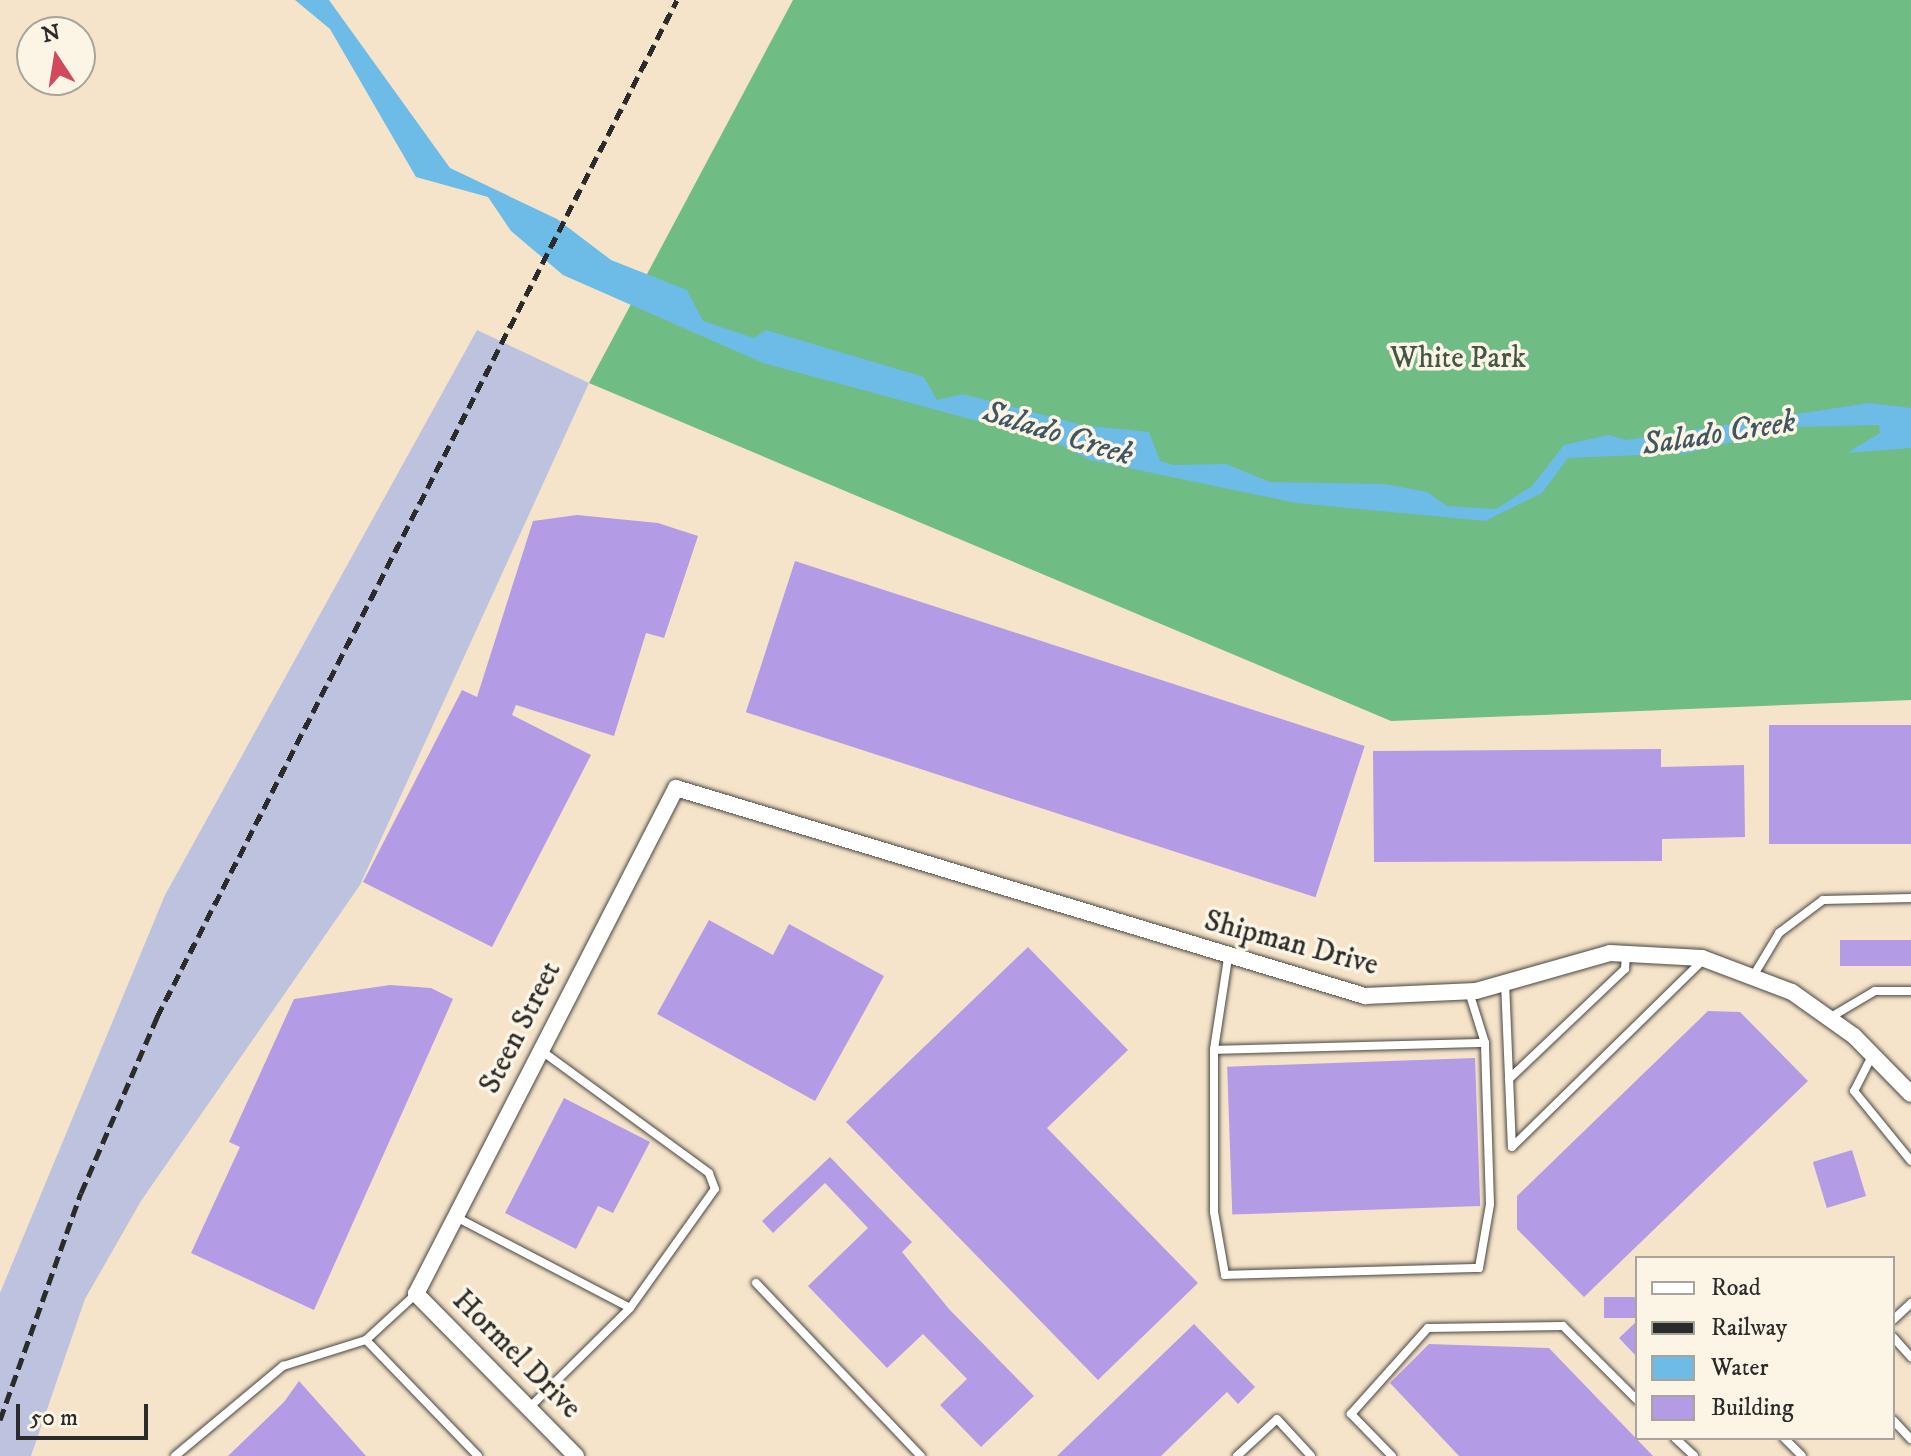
<!DOCTYPE html>
<style>
body{margin:0}
#map{position:relative;width:1911px;height:1456px;overflow:hidden;background:#f6e4ca;font-family:"IM FELL DW Pica",serif}
div>[style]{position:absolute}
[style*='--x']{left:calc(var(--x)*1px);top:calc(var(--y)*1px);width:calc(var(--w)*1px);rotate:calc(var(--a)*1deg)}
.industrial>*{inset:0;background:#bdc3de}
.forest>*{inset:0;background:#6fbc84}
.water>*{inset:0;background:#6dbbe7}
.building>*{inset:0;background:#b49be6;transform-origin:0 0}
.roads{filter:drop-shadow(0 0 2px #494743) drop-shadow(0 0 2px #494743)}
.lane>*{height:8px;margin:-4px;padding:0 4px;transform-origin:4px;border-radius:4px;background:#fff}
.street>*{height:16px;margin:-8px;padding:0 8px;transform-origin:8px;border-radius:8px;background:#fff}
.rail>*{height:5px;margin-top:-2.5px;transform-origin:0;background:repeating-linear-gradient(90deg,#2b2b2b 0 12px,transparent 0 18px)}
span{translate:-50% -50%;white-space:nowrap;text-align:center;line-height:1.15;-webkit-text-stroke:7px #fcf5e5;paint-order:stroke}
.park-label{font-size:30px;color:#435747}
.street-label{font-size:30px;color:#2b2b2b}
.water-label{font-size:32px;color:#3f5663;font-style:italic}
.legend{position:absolute;left:1635px;top:1256px;width:260px;height:184px;box-sizing:border-box;background:#fcf5e5;border:2px solid #a8a49b;margin:0;padding:10px 14px;list-style:none;font-size:24px;color:#2b2b2b}
.legend li{display:flex;align-items:center;gap:16px;height:40px}
.legend b{width:40px;border:2px solid #a8a49b}
.north{position:absolute;left:16px;top:16px;width:80px;height:80px;box-sizing:border-box;background:#fcf5e5;border:2px solid #a8a49b;border-radius:50%;rotate:348deg;font-size:22px;font-weight:700;line-height:32px;text-align:center;color:#2b2b2b}
.north::after{content:'';display:block;margin:auto;width:28px;height:36px;background:#d1495b;clip-path:polygon(50% 0,100% 100%,50% 72%,0 100%)}
.scale{position:absolute;left:16px;top:1404px;width:132px;height:36px;box-sizing:border-box;border:4px solid #2b2b2b;border-top:0;padding-left:10px;font-size:24px;line-height:28px;white-space:nowrap;color:#2b2b2b;-webkit-text-stroke:6px #fcf5e5;paint-order:stroke}
</style>
<div id="map">
<div class="industrial">
<div style="clip-path:polygon(477px 330px,589px 383px,360px 885px,141px 1201px,85px 1299px,31px 1456px,0 1456px,0 1293px,165px 895px)"></div>
</div>
<div class="forest">
<div style="clip-path:polygon(793px 0,1911px 0,1911px 700px,1391px 721px,589px 383px)"></div>
</div>
<div class="water">
<div style="clip-path:polygon(295px 0,329px 0,450px 168px,557px 219px,611px 260px,687px 290px,703px 321px,754px 338px,766px 330px,924px 377px,937px 400px,963px 394px,1082px 425px,1149px 432px,1160px 461px,1173px 465px,1226px 464px,1270px 482px,1385px 484px,1427px 492px,1447px 506px,1496px 509px,1532px 486px,1564px 445px,1608px 435px,1626px 440px,1869px 403px,1911px 408px,1911px 448px,1847px 453px,1880px 433px,1879px 425px,1794px 427px,1687px 453px,1568px 458px,1542px 493px,1485px 521px,1296px 503px,1090px 460px,1055px 442px,763px 363px,563px 275px,511px 231px,488px 197px,416px 177px,330px 29px)"></div>
</div>
<div class="building">
<div style="clip-path:polygon(577px 515px,658px 523px,698px 536px,664px 638px,646px 633px,614px 736px,516px 705px,512px 715px,591px 755px,492px 947px,363px 882px,462px 690px,477px 697px,533px 521px)"></div>
<div style="left:795px;top:561px;width:599px;height:159px;rotate:18deg"></div>
<div style="left:1911px;top:725px;width:119px;height:142px;rotate:90deg"></div>
<div style="clip-path:polygon(1661px 749px,1661px 767px,1744px 765px,1745px 837px,1662px 839px,1662px 861px,1374px 862px,1373px 751px)"></div>
<div style="clip-path:polygon(709px 920px,773px 955px,789px 924px,884px 976px,815px 1101px,657px 1014px)"></div>
<div style="left:1911px;top:940px;width:26px;height:71px;rotate:90deg"></div>
<div style="clip-path:polygon(1028px 947px,1128px 1050px,1047px 1128px,1198px 1283px,1098px 1380px,846px 1122px)"></div>
<div style="clip-path:polygon(390px 985px,431px 988px,453px 999px,314px 1310px,191px 1253px,240px 1147px,229px 1142px,294px 999px)"></div>
<div style="clip-path:polygon(1708px 1011px,1740px 1012px,1808px 1081px,1584px 1297px,1517px 1229px,1517px 1196px)"></div>
<div style="left:1475px;top:1058px;width:148px;height:248px;rotate:88deg"></div>
<div style="clip-path:polygon(564px 1098px,650px 1142px,613px 1213px,598px 1206px,576px 1249px,505px 1213px)"></div>
<div style="left:1852px;top:1150px;width:48px;height:41px;rotate:73deg"></div>
<div style="clip-path:polygon(830px 1157px,912px 1242px,902px 1252px,949px 1309px,1034px 1396px,981px 1447px,940px 1405px,967px 1379px,923px 1334px,887px 1368px,808px 1286px,868px 1228px,825px 1183px,773px 1233px,762px 1221px)"></div>
<div style="left:1637px;top:1297px;width:21px;height:33px;rotate:90deg"></div>
<div style="clip-path:polygon(1637px 1321px,1637px 1357px,1619px 1338px)"></div>
<div style="clip-path:polygon(1194px 1324px,1255px 1387px,1238px 1404px,1227px 1392px,1161px 1456px,1057px 1456px)"></div>
<div style="clip-path:polygon(1429px 1344px,1549px 1348px,1653px 1456px,1459px 1456px,1390px 1383px)"></div>
<div style="clip-path:polygon(299px 1381px,366px 1456px,228px 1456px,284px 1402px)"></div>
</div>
<div class="roads">
<div class="lane">
<div style="--x:1228;--y:958;--w:93;--a:98.7"></div>
<div style="--x:1214;--y:1050;--w:162;--a:90"></div>
<div style="--x:1214;--y:1212;--w:64;--a:80.1"></div>
<div style="--x:1225;--y:1275;--w:254;--a:-1.6"></div>
<div style="--x:1479;--y:1268;--w:65;--a:-80.2"></div>
<div style="--x:1490;--y:1204;--w:161;--a:-91.8"></div>
<div style="--x:1485;--y:1043;--w:53;--a:-107.4"></div>
<div style="--x:1755;--y:973;--w:47;--a:-59"></div>
<div style="--x:1779;--y:933;--w:55;--a:-36.9"></div>
<div style="--x:1823;--y:900;--w:88;--a:-1.3"></div>
<div style="--x:1505;--y:982;--w:165;--a:87.6"></div>
<div style="--x:1512;--y:1147;--w:269;--a:-44.4"></div>
<div style="--x:1831;--y:1017;--w:51;--a:-30.6"></div>
<div style="--x:1875;--y:991;--w:36;--a:0"></div>
<div style="--x:1214;--y:1050;--w:271;--a:-1.5"></div>
<div style="--x:1872;--y:1056;--w:39;--a:117"></div>
<div style="--x:1854;--y:1091;--w:90;--a:50.8"></div>
<div style="--x:1509;--y:1079;--w:160;--a:-43.5"></div>
<div style="--x:1625;--y:969;--w:16;--a:-86"></div>
<div style="--x:456;--y:1217;--w:196;--a:27.6"></div>
<div style="--x:756;--y:1283;--w:239;--a:46.4"></div>
<div style="--x:416;--y:1294;--w:68;--a:137.4"></div>
<div style="--x:366;--y:1340;--w:161;--a:46"></div>
<div style="--x:1893;--y:1320;--w:25;--a:-43"></div>
<div style="--x:1893;--y:1337;--w:27;--a:48"></div>
<div style="--x:529;--y:1408;--w:142;--a:-44.7"></div>
<div style="--x:630;--y:1308;--w:146;--a:-54.5"></div>
<div style="--x:715;--y:1189;--w:17;--a:-111"></div>
<div style="--x:709;--y:1173;--w:207;--a:-143.9"></div>
<div style="--x:1893;--y:1420;--w:26;--a:47"></div>
<div style="--x:1675;--y:1438;--w:26;--a:43"></div>
<div style="--x:1784;--y:1438;--w:25;--a:45"></div>
<div style="--x:175;--y:1456;--w:141;--a:-39.8"></div>
<div style="--x:283;--y:1366;--w:87;--a:-17.4"></div>
<div style="--x:1237;--y:1456;--w:54;--a:-42.8"></div>
<div style="--x:1277;--y:1419;--w:50;--a:47.4"></div>
<div style="--x:1392;--y:1456;--w:59;--a:-134.3"></div>
<div style="--x:1351;--y:1414;--w:115;--a:-48.2"></div>
<div style="--x:1428;--y:1328;--w:135;--a:-0.8"></div>
<div style="--x:1563;--y:1326;--w:105;--a:45"></div>
</div>
<div class="street">
<div style="--x:576;--y:1456;--w:228;--a:-134.6"></div>
<div style="--x:416;--y:1294;--w:569;--a:-62.8"></div>
<div style="--x:676;--y:788;--w:720;--a:16.8"></div>
<div style="--x:1365;--y:996;--w:111;--a:-2.6"></div>
<div style="--x:1476;--y:991;--w:139;--a:-15.8"></div>
<div style="--x:1610;--y:953;--w:92;--a:3.1"></div>
<div style="--x:1702;--y:958;--w:96;--a:20.7"></div>
<div style="--x:1792;--y:992;--w:76;--a:35.4"></div>
<div style="--x:1854;--y:1036;--w:81;--a:45.5"></div>
</div>
</div>
<div class="rail">
<div style="--x:0;--y:1420;--w:241;--a:-70.4"></div>
<div style="--x:81;--y:1193;--w:192;--a:-66.6"></div>
<div style="--x:157;--y:1017;--w:1142;--a:-62.92"></div>
</div>
<div class="park-label">
<span style="left:1458px;top:359px">White Park</span>
</div>
<div class="street-label">
<span style="left:1291px;top:944px;rotate:15deg">Shipman Drive</span>
<span style="left:521px;top:1028px;rotate:-63deg">Steen Street</span>
<span style="left:516px;top:1355px;rotate:45deg">Hormel Drive</span>
</div>
<div class="water-label">
<span style="left:1058px;top:434px;rotate:17deg">Salado Creek</span>
<span style="left:1719px;top:434px;rotate:-9deg">Salado Creek</span>
</div>
<ul class="legend">
<li><b style="height:10px;background:#fff"></b>Road</li>
<li><b style="height:10px;background:#2b2b2b"></b>Railway</li>
<li><b style="height:22px;background:#6dbbe7"></b>Water</li>
<li><b style="height:22px;background:#b49be6"></b>Building</li>
</ul>
<div class="north">N</div>
<div class="scale">50 m</div>
</div>
